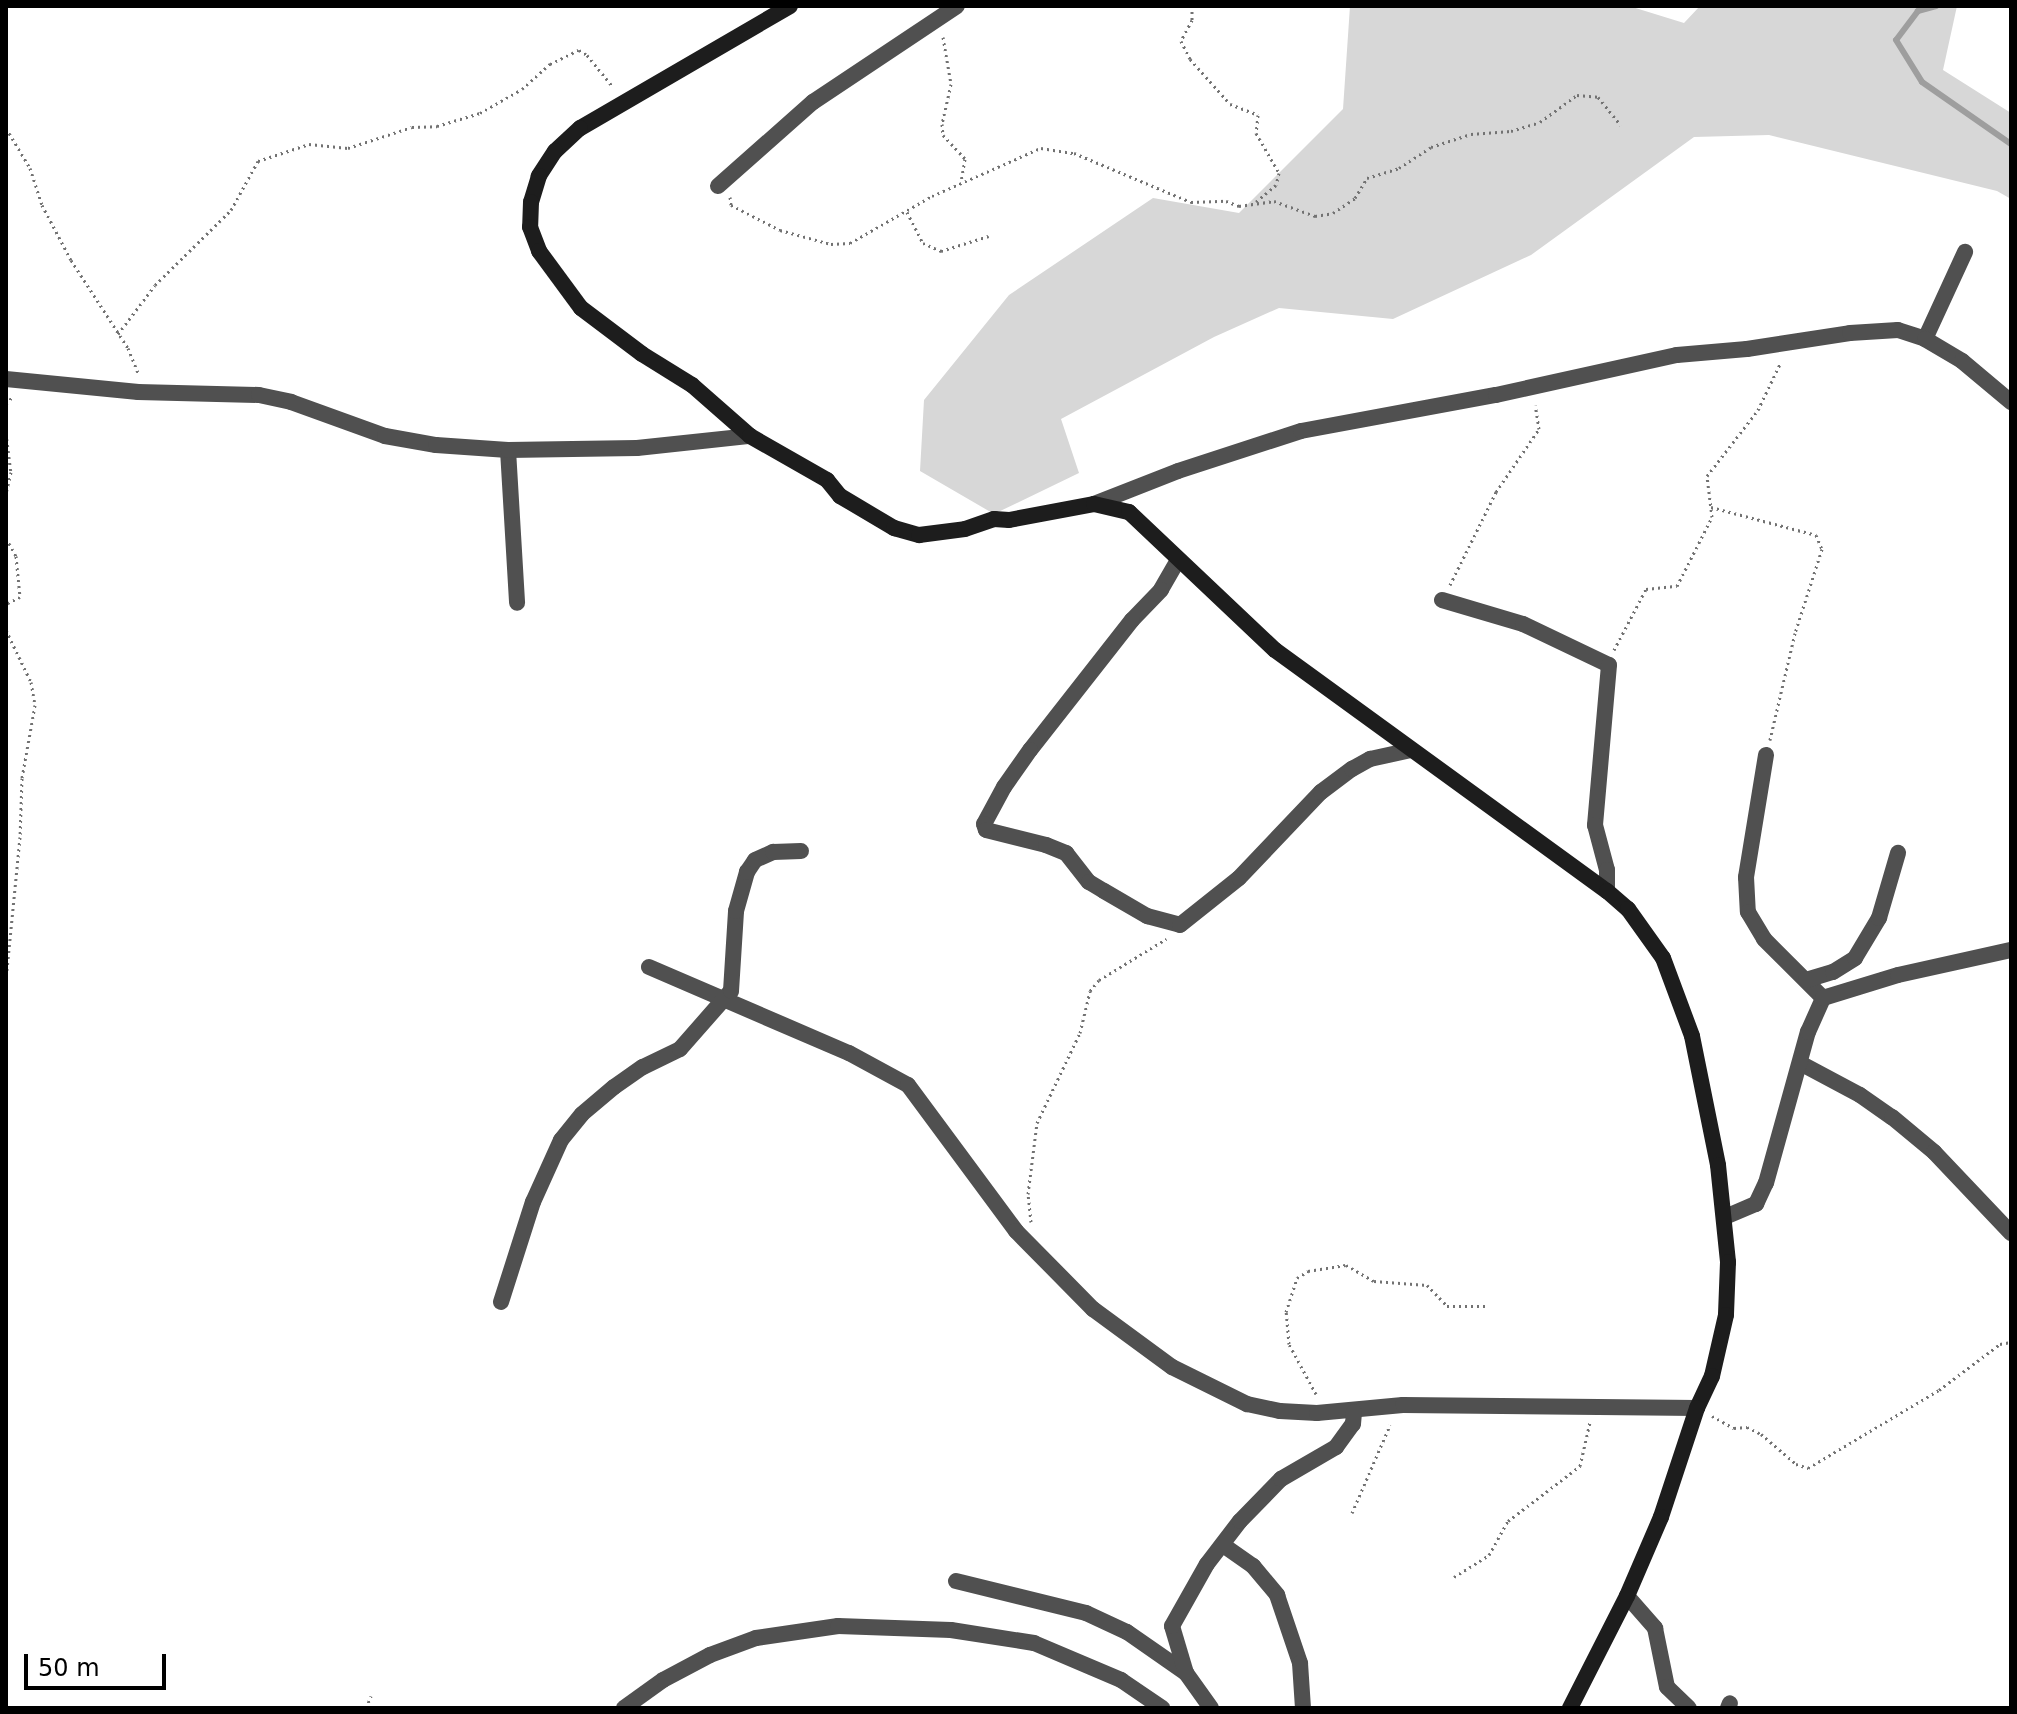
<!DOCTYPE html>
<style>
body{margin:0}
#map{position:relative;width:2017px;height:1714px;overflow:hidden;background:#fff;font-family:"DejaVu Sans",sans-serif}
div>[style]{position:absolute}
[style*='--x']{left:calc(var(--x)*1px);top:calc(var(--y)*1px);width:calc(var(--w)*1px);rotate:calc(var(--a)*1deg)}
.green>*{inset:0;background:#d7d7d7}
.stream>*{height:6px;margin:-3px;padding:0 3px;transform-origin:3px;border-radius:3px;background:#9e9e9e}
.path>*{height:3px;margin-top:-1.5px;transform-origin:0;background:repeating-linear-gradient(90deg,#727272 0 2px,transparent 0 6px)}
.minor>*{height:16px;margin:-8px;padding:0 8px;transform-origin:8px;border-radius:8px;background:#505050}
.tertiary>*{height:16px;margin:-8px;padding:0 8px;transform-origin:8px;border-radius:8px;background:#505050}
.secondary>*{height:16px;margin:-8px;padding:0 8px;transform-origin:8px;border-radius:8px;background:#1d1d1d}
span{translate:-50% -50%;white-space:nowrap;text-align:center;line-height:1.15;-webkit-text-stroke:6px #fff;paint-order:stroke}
.frame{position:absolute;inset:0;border:8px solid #000;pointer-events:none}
.scale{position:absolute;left:24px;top:1654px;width:142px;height:36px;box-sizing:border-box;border:4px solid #000;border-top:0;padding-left:10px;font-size:24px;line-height:28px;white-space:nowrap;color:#000;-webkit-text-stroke:6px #fff;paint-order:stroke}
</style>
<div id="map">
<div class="green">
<div style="clip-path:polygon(1350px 6px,1629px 6px,1684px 23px,1700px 6px,1957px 6px,1943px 70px,2011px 113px,2011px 199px,1997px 191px,1769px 135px,1694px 137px,1531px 255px,1393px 319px,1279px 308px,1214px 337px,1061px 419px,1079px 473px,994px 514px,920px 471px,924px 400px,1009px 295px,1153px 198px,1239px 213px,1343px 109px)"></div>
</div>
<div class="stream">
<div style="--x:1936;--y:6;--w:19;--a:164"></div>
<div style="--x:1918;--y:11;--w:36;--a:127"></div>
<div style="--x:1896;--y:40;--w:49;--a:58.2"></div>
<div style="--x:1922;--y:82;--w:108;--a:34.9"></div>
</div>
<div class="path">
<div style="--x:1192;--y:6;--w:14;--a:90"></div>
<div style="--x:1192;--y:20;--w:24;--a:118"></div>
<div style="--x:1181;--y:41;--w:20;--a:63"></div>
<div style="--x:1190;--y:59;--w:60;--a:48.4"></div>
<div style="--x:1230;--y:104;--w:30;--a:21"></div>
<div style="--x:1258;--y:115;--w:18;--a:96"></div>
<div style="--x:1256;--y:133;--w:46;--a:60.1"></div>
<div style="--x:1279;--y:173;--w:12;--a:104"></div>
<div style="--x:1276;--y:185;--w:26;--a:140"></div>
<div style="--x:943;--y:37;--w:48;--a:80.3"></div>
<div style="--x:951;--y:84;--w:41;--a:102.7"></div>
<div style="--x:942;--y:124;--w:11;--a:85"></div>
<div style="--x:943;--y:135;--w:33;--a:47"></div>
<div style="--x:965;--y:159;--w:23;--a:100"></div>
<div style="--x:6;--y:128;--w:47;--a:59"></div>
<div style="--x:30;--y:168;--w:39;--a:72"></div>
<div style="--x:42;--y:205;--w:62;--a:62.2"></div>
<div style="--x:71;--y:260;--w:105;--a:57.1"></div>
<div style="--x:128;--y:348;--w:27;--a:68"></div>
<div style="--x:730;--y:197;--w:8;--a:83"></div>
<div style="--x:731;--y:205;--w:55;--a:27"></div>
<div style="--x:780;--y:230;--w:53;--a:15.4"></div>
<div style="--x:831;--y:244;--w:19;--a:-3"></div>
<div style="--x:850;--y:243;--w:95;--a:-29.8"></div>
<div style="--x:932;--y:196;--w:119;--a:-23.8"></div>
<div style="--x:1041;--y:148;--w:33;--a:9"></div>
<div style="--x:1074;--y:153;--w:127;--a:22.7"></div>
<div style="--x:1191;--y:202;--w:35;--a:-2"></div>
<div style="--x:1226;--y:201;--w:14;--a:21"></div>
<div style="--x:1239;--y:206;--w:35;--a:-8"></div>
<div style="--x:1274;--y:201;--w:44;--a:20.1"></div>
<div style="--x:1315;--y:216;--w:18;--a:-9"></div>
<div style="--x:1333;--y:213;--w:27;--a:-34"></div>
<div style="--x:1355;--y:198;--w:23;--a:-59"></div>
<div style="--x:1367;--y:178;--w:34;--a:-17"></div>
<div style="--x:1399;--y:168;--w:38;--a:-33"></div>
<div style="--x:1431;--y:147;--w:42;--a:-18"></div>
<div style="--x:1471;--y:134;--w:40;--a:-4.3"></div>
<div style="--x:1511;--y:131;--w:30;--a:-17"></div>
<div style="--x:1540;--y:122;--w:46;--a:-36.1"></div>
<div style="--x:1577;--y:95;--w:21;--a:5"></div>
<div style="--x:1598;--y:97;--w:36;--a:51"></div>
<div style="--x:907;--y:212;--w:35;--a:63"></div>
<div style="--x:923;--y:243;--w:20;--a:24"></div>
<div style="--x:941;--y:251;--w:50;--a:-17.4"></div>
<div style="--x:118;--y:334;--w:61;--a:-52.9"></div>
<div style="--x:155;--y:285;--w:107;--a:-44.6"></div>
<div style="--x:231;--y:210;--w:56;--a:-61.1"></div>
<div style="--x:258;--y:161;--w:54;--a:-18.4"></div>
<div style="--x:309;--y:144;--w:39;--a:6"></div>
<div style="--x:348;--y:148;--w:67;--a:-18.2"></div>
<div style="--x:412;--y:127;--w:25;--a:-2"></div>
<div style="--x:437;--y:126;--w:45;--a:-16.8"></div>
<div style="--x:480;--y:113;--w:48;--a:-29.7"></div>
<div style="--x:522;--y:89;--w:38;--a:-42"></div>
<div style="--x:550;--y:64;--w:32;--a:-26"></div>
<div style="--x:579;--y:50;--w:9;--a:32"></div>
<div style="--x:587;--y:55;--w:41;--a:50.9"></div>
<div style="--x:6;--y:404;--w:9;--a:-49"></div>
<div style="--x:6;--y:433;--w:39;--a:83"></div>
<div style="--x:11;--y:472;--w:22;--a:103"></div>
<div style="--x:1711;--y:507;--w:109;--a:14.9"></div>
<div style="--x:1816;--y:535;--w:15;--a:67"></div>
<div style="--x:1822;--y:549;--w:88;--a:107.8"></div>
<div style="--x:1795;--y:633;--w:110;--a:103.2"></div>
<div style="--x:6;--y:538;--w:21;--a:61"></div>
<div style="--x:16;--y:556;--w:41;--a:84.4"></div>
<div style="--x:20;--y:597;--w:16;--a:153"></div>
<div style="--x:1450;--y:585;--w:104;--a:-63.7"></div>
<div style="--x:1496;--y:492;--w:76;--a:-55.7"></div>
<div style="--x:1539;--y:429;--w:24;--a:-99"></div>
<div style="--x:6;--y:630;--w:58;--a:64.3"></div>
<div style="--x:31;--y:682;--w:23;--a:80"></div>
<div style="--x:35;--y:705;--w:74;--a:100.1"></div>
<div style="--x:22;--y:778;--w:59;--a:91.9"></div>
<div style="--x:20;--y:837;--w:144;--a:95.6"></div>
<div style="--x:1614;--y:650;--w:69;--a:-62.3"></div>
<div style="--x:1646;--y:589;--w:31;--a:-6"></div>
<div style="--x:1677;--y:586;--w:77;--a:-63.1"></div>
<div style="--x:1712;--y:517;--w:41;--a:-97"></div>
<div style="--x:1707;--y:476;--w:83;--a:-52.3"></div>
<div style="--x:1758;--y:410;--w:53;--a:-64.4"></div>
<div style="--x:1031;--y:1222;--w:28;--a:-96"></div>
<div style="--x:1028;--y:1194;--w:72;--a:-82.8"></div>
<div style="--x:1037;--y:1123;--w:100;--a:-64.5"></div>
<div style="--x:1080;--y:1033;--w:43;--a:-76.6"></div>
<div style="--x:1090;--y:991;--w:14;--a:-51"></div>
<div style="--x:1099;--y:980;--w:79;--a:-31.5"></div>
<div style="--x:1316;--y:1394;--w:57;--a:-118.4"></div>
<div style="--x:1289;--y:1344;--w:32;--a:-95"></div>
<div style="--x:1286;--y:1312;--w:36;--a:-72"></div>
<div style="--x:1297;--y:1278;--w:13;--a:-32"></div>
<div style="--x:1308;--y:1271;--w:38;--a:-9"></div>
<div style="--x:1346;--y:1265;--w:32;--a:30"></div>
<div style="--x:1374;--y:1281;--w:53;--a:4.3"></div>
<div style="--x:1427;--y:1285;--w:29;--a:46"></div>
<div style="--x:1447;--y:1306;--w:40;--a:0"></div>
<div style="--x:1712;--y:1416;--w:25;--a:29"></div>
<div style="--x:1734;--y:1428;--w:13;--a:-4"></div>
<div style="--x:1747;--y:1427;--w:16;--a:27"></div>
<div style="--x:1761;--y:1434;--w:46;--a:40.6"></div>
<div style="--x:1796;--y:1464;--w:13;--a:18"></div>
<div style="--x:1808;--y:1468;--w:152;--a:-30.8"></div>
<div style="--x:1939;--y:1390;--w:76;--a:-37"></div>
<div style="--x:2000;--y:1344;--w:11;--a:-10"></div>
<div style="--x:1352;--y:1513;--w:96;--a:-66.6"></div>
<div style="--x:1454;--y:1577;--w:41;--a:-32.2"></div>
<div style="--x:1489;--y:1555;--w:39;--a:-61"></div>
<div style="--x:1508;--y:1521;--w:91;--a:-37.4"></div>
<div style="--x:1580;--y:1466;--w:45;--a:-77.2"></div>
<div style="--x:366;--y:1708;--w:13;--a:-67"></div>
</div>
<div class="minor">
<div style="--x:718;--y:186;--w:127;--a:-41.5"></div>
<div style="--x:813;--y:102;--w:173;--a:-33.7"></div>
<div style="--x:1925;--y:339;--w:96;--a:-65.3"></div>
<div style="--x:508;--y:450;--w:153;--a:86.6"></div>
<div style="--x:1094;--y:504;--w:90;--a:-21.4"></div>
<div style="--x:1178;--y:471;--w:129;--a:-18"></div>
<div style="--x:1301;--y:431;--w:198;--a:-10.5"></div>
<div style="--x:1496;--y:395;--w:185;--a:-12.5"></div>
<div style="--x:1677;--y:355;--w:70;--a:-4.9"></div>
<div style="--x:1747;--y:349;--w:104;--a:-8.8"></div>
<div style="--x:1850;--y:333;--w:48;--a:-3.6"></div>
<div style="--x:1898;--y:330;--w:28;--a:18"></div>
<div style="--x:1925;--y:339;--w:43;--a:30.7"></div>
<div style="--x:1962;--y:361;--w:64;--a:39.9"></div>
<div style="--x:1178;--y:560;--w:34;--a:120"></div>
<div style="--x:1161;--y:590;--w:42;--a:134"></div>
<div style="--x:1132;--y:620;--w:165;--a:128.1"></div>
<div style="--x:1030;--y:750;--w:45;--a:125.1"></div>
<div style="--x:1004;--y:787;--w:42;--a:118.4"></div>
<div style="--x:984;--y:824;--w:6;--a:72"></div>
<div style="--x:986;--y:830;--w:62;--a:14"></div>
<div style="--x:1046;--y:845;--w:22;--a:22"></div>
<div style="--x:1066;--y:853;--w:37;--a:52"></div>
<div style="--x:1089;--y:882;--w:17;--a:31"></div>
<div style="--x:1104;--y:891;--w:50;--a:30.2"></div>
<div style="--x:1147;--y:916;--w:34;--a:15"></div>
<div style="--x:1180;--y:925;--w:75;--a:-38.5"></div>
<div style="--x:1239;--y:878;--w:119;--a:-46.4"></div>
<div style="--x:1321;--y:792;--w:39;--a:-37"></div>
<div style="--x:1352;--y:769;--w:21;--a:-29"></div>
<div style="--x:1370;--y:759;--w:42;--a:-12.4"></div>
<div style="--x:1442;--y:600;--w:84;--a:16.5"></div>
<div style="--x:1523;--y:624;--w:95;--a:25.5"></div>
<div style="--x:1609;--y:665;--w:161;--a:95"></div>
<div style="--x:1595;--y:825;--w:47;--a:75.1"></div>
<div style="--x:1607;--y:870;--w:21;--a:90"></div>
<div style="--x:1766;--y:755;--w:124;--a:99.3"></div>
<div style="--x:1746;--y:877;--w:35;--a:87"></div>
<div style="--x:1748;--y:912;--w:31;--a:59"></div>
<div style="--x:1764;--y:939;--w:83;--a:45"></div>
<div style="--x:649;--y:967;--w:218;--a:23.3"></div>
<div style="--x:849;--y:1053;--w:67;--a:28.5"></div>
<div style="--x:908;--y:1085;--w:182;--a:53.5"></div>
<div style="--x:1016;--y:1231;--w:110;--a:45.4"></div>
<div style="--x:1093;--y:1309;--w:98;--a:36.3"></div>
<div style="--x:1172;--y:1367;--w:84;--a:26.3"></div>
<div style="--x:1247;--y:1404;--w:34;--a:12"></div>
<div style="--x:1280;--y:1411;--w:37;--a:3"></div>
<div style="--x:1317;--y:1413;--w:86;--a:-5.3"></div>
<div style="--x:1403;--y:1405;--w:294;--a:0.6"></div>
<div style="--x:1806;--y:980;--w:28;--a:-17"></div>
<div style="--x:1833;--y:972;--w:26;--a:-32"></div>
<div style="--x:1855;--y:958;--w:47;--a:-59"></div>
<div style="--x:1879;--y:918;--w:68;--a:-73.7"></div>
<div style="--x:1800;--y:1063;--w:68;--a:28.1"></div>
<div style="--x:1860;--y:1095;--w:39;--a:35"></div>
<div style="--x:1892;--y:1117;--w:55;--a:39.8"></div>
<div style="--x:1934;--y:1152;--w:112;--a:46.5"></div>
<div style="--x:501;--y:1302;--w:105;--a:-72.3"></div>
<div style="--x:533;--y:1202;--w:68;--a:-65.7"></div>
<div style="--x:561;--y:1140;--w:33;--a:-51"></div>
<div style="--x:582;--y:1114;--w:42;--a:-40.2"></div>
<div style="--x:614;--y:1087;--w:35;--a:-35"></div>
<div style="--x:643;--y:1067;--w:41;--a:-25.9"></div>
<div style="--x:680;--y:1049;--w:77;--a:-48.7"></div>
<div style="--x:731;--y:991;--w:80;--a:-86.4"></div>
<div style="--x:736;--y:911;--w:41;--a:-74.2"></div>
<div style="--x:747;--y:872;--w:14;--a:-56"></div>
<div style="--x:755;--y:860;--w:20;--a:-24"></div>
<div style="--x:773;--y:852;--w:28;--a:-2"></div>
<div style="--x:1223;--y:1545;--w:37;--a:35"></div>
<div style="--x:1253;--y:1566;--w:38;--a:50"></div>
<div style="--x:1277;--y:1595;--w:72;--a:71.3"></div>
<div style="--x:1300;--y:1663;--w:45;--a:86.2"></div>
<div style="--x:956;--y:1581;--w:134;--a:13.8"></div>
<div style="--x:1086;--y:1613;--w:45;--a:24.9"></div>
<div style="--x:1127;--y:1632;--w:72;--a:34.8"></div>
<div style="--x:1186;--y:1673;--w:43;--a:54.5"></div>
<div style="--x:1627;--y:1596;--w:43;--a:48.8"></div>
<div style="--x:1655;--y:1628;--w:60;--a:78.5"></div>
<div style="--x:1667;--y:1687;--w:30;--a:44"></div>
<div style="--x:1186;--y:1673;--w:49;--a:-106.6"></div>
<div style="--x:1172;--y:1626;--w:71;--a:-60.6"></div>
<div style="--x:1207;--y:1564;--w:54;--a:-52.5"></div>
<div style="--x:1240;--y:1521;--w:59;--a:-45.7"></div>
<div style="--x:1281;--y:1479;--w:64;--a:-30.2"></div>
<div style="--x:1336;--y:1447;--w:29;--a:-54"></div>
<div style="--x:1353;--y:1424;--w:12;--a:-85"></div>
<div style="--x:624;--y:1708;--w:48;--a:-35.7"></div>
<div style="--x:663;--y:1680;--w:53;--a:-28"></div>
<div style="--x:710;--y:1655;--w:49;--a:-20.3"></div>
<div style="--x:756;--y:1638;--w:83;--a:-8.3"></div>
<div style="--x:838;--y:1626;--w:113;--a:2"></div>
<div style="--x:951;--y:1630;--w:84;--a:8.9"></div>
<div style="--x:1034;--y:1643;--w:95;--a:23"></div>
<div style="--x:1121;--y:1680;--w:50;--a:34.3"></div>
<div style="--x:1728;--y:1708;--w:5;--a:-68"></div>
</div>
<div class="tertiary">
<div style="--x:6;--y:379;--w:133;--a:5.6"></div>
<div style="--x:138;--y:392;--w:121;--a:1.4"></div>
<div style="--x:259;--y:395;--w:33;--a:12"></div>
<div style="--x:291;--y:402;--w:100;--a:19.9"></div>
<div style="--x:385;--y:436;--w:52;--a:10"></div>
<div style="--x:436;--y:445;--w:72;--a:4"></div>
<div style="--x:508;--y:450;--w:129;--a:-0.9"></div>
<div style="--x:637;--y:448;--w:114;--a:-6.1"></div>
<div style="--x:1725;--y:1217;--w:34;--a:-23"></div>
<div style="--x:1756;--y:1204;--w:23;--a:-65"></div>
<div style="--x:1766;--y:1183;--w:157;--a:-74.5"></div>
<div style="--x:1808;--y:1032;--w:37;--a:-66"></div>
<div style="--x:1823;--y:998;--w:78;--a:-17"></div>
<div style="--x:1898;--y:975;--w:116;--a:-12.5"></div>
</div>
<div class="secondary">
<div style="--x:790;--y:6;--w:243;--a:149.8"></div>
<div style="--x:580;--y:128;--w:34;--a:137"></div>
<div style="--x:555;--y:151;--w:30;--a:123"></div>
<div style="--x:539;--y:176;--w:27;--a:107"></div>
<div style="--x:531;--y:202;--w:25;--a:92"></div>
<div style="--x:530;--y:227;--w:26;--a:69"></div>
<div style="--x:539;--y:251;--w:71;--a:53.6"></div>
<div style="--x:581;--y:308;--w:76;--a:37"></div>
<div style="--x:642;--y:354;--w:59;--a:31.8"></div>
<div style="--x:692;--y:385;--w:77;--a:41.3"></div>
<div style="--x:750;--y:436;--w:89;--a:29.7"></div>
<div style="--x:827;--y:480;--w:21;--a:51"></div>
<div style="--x:840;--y:496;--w:63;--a:30.7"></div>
<div style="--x:894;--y:528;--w:26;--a:16"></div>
<div style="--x:919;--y:535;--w:46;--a:-7.4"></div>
<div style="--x:965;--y:529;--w:31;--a:-19"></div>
<div style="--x:994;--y:519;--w:15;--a:4"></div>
<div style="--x:1009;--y:520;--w:86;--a:-10.7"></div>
<div style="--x:1094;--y:504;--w:36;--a:13"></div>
<div style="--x:1129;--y:512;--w:201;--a:43.4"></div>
<div style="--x:1275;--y:650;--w:410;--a:36"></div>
<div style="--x:1607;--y:891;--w:28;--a:41"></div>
<div style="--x:1628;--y:909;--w:60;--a:54.5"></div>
<div style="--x:1663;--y:958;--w:83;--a:69.6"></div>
<div style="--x:1692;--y:1036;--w:132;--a:78.6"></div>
<div style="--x:1718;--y:1165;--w:98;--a:84.1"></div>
<div style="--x:1728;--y:1262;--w:53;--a:92.2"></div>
<div style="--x:1726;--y:1315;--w:63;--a:102.9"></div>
<div style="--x:1712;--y:1376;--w:35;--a:115"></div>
<div style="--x:1697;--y:1408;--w:115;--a:108.3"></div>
<div style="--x:1661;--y:1517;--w:86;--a:113.3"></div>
<div style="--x:1627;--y:1596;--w:126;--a:117"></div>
</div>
<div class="frame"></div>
<div class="scale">50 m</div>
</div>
